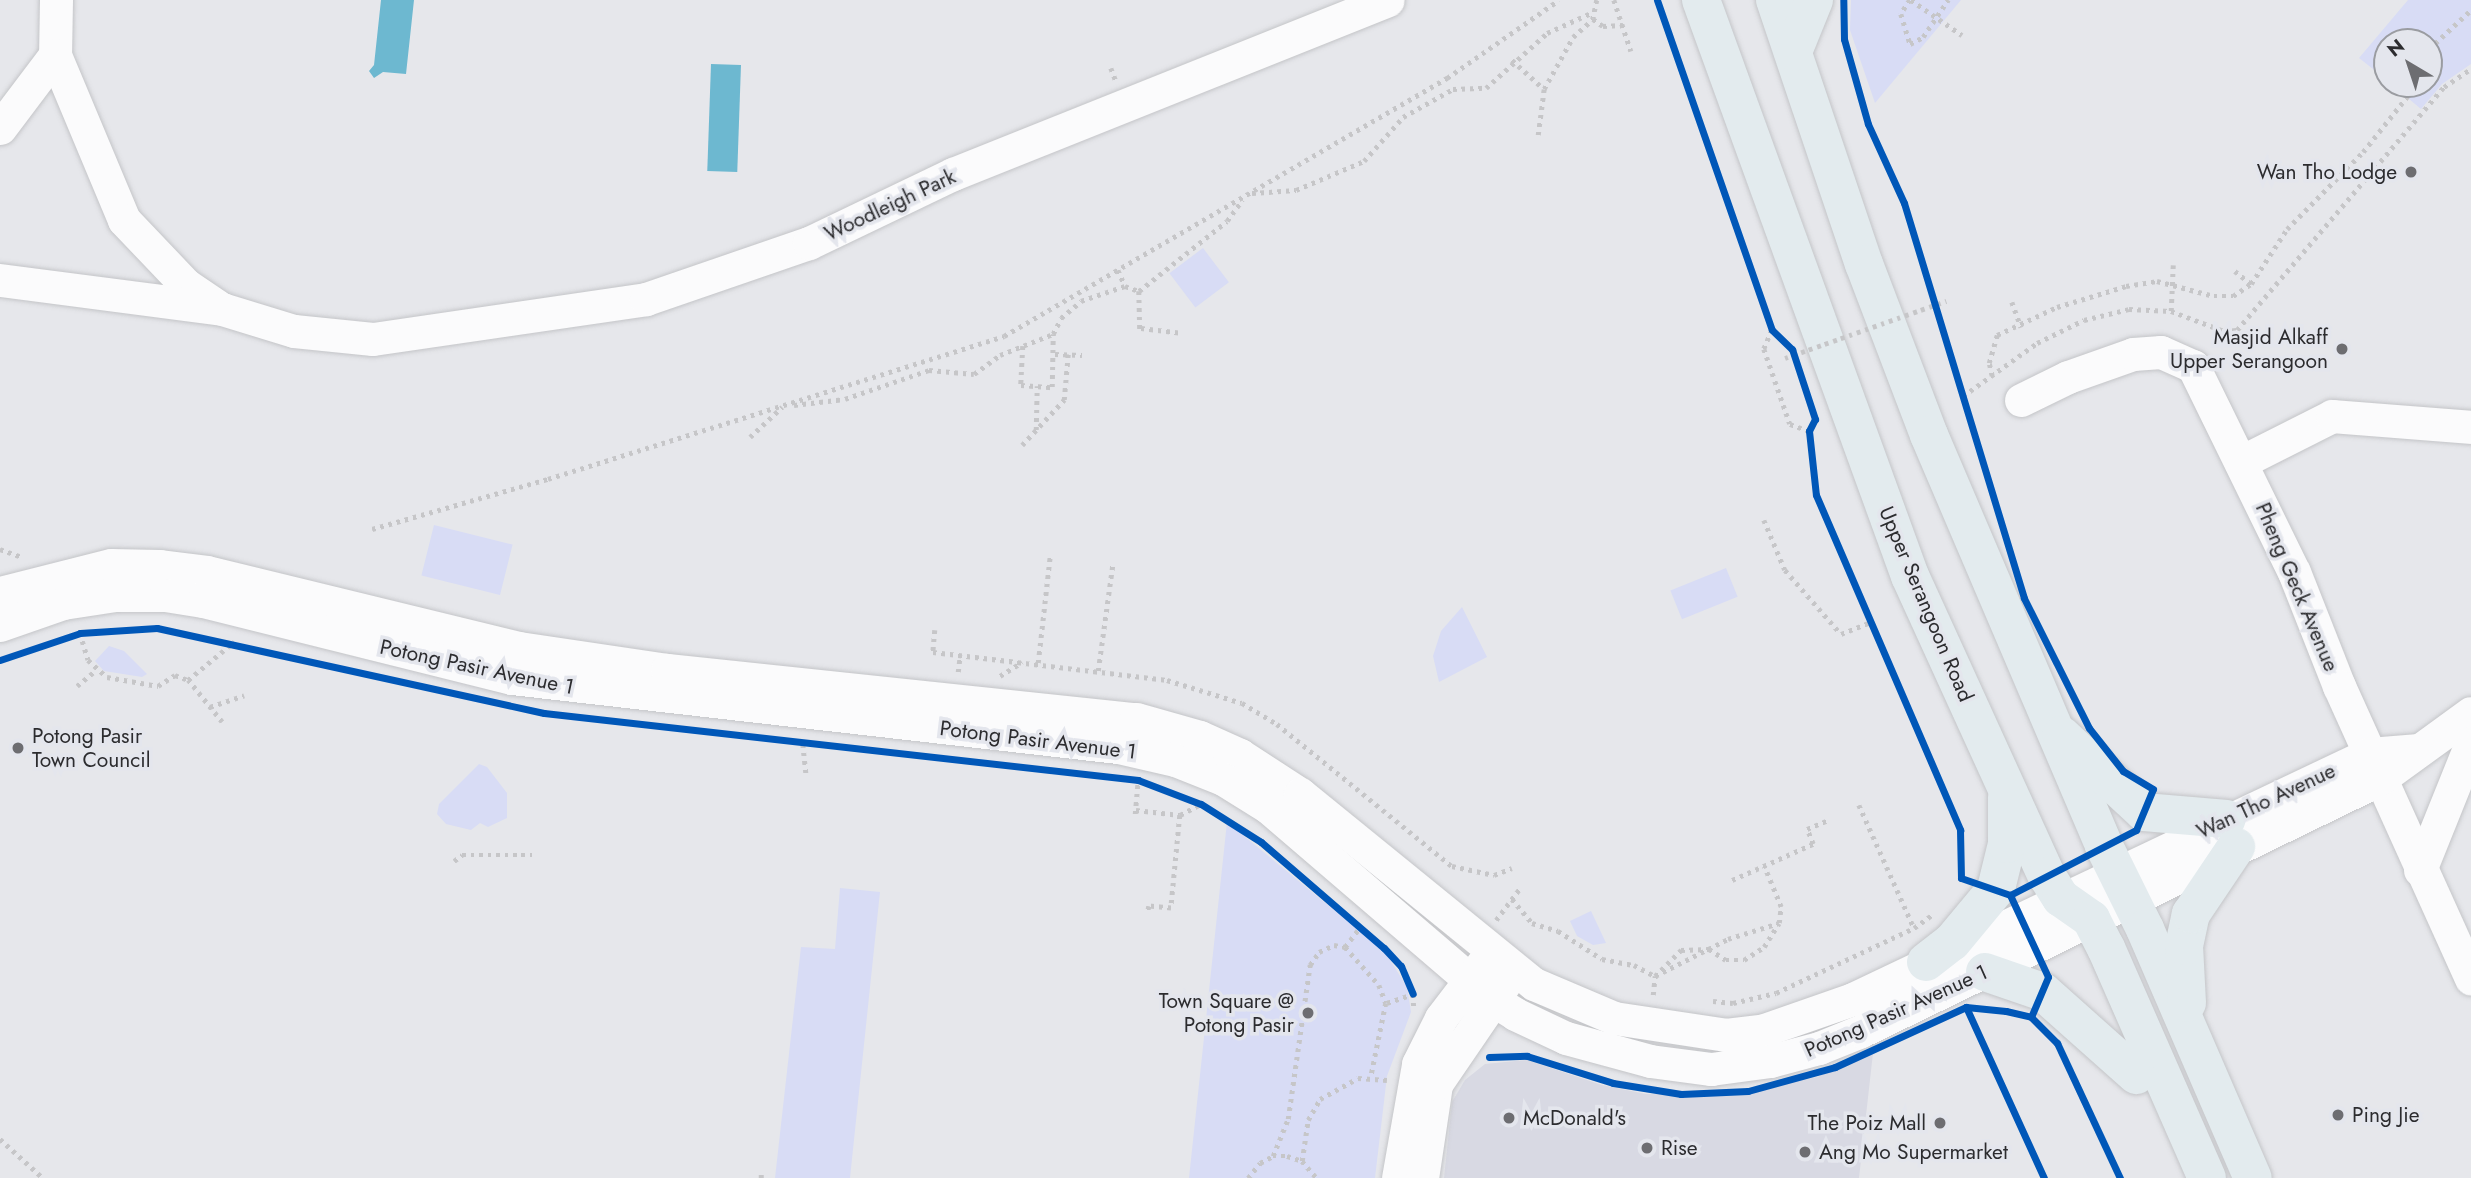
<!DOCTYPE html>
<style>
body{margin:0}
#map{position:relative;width:2471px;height:1178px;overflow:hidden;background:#e6e7eb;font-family:Jost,sans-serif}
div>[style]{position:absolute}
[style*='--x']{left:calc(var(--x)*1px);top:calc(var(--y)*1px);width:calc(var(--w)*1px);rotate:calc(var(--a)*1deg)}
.built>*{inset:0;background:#d8d9e3}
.green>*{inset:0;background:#d8dcf5;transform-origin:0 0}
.water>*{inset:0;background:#6db8d0;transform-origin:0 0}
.path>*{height:4.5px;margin-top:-2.25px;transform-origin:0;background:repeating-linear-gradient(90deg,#c6c6c8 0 3.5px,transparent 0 8.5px)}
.roads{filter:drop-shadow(0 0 2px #c4c5c8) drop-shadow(0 0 2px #c4c5c8)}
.minor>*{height:33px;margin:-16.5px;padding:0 16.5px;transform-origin:16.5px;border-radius:16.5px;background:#fbfbfc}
.major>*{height:38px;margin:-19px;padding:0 19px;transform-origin:19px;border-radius:19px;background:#e3ebee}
.path-bridge>*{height:4.5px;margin-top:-2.25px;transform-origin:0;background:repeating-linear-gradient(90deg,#c6c6c8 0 3.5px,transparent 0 8.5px)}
.cycleway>*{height:7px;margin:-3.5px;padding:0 3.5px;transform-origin:3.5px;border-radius:3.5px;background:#0057b8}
.dots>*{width:19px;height:19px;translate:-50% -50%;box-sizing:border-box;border:4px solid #e4e6ed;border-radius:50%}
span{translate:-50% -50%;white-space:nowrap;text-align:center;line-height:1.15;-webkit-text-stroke:7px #e4e6ed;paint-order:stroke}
.poi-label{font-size:21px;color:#2c2c2f}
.right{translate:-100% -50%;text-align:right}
.left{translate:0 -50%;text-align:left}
.street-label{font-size:21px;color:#2c2c2f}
.north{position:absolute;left:2373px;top:28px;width:70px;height:70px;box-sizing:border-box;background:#e4e6ed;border:2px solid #9a9ca1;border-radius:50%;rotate:321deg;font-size:19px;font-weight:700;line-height:28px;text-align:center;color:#2c2c2f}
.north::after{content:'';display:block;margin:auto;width:24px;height:32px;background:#6d6d71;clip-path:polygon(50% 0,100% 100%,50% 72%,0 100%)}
</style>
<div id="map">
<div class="built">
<div style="clip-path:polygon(1873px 1053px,1859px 1178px,1444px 1178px,1452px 1102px,1465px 1080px,1485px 1064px,1527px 1060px,1602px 1085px,1646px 1094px,1731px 1095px,1817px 1077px)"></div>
</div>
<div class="green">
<div style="clip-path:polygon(1851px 0,1961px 0,1875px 103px,1850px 30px)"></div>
<div style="clip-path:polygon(2408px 0,2471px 0,2471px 64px,2442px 84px,2421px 109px,2391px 84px,2429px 84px,2429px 42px,2387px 42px,2387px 80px,2359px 58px)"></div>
<div style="left:1203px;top:248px;width:43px;height:42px;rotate:53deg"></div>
<div style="left:434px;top:525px;width:81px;height:52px;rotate:14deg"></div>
<div style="left:1726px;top:568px;width:31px;height:60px;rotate:68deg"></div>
<div style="clip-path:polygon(1462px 607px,1487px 657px,1439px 682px,1433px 656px,1441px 631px)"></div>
<div style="clip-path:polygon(109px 646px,124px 651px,147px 674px,142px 677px,104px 671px,95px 661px)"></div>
<div style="clip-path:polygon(479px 764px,487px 767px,507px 793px,507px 818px,488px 827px,480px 823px,471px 830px,446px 824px,437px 814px,439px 804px)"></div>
<div style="clip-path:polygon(1227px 822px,1385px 952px,1407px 987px,1411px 1012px,1387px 1076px,1375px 1178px,1189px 1178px)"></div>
<div style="clip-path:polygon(840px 888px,880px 892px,850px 1178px,775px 1178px,801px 947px,835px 949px)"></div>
<div style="clip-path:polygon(1591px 911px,1606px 943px,1593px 945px,1577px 936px,1570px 921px)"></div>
</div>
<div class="water">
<div style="clip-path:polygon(381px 0,414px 0,406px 74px,383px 72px,374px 78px,369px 71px,374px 65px)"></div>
<div style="left:711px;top:64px;width:30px;height:107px;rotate:2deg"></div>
</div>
<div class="path">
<div style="--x:1597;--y:0;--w:19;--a:102"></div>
<div style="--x:1593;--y:19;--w:12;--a:35"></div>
<div style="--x:1603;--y:26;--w:20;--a:-3"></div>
<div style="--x:1614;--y:0;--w:54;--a:71.6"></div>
<div style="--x:1910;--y:0;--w:17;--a:123"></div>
<div style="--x:1901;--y:14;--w:31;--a:73"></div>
<div style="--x:1910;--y:44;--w:15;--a:-28"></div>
<div style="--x:1923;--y:37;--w:45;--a:-56"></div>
<div style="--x:1911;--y:0;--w:62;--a:34.5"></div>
<div style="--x:2429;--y:49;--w:57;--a:-42.9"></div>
<div style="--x:1512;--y:60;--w:43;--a:42.2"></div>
<div style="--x:1111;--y:68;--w:14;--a:69"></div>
<div style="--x:1538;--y:135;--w:46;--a:-82.6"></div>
<div style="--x:1544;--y:89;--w:60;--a:-60.9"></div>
<div style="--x:1573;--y:37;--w:27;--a:-42"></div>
<div style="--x:1252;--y:193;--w:44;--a:-3.9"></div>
<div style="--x:1296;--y:190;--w:74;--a:-23.1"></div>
<div style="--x:1364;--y:161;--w:59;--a:-48.4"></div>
<div style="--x:1403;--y:117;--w:57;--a:-29.2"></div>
<div style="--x:1453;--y:89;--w:33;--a:-2"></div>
<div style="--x:1486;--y:88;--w:82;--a:-42"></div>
<div style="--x:1547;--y:33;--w:48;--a:-24.4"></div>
<div style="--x:1118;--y:270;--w:17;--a:66"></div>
<div style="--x:2235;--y:271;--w:21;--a:39"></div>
<div style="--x:1139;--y:291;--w:41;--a:88.6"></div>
<div style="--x:2012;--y:302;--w:27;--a:70"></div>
<div style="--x:2171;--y:311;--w:46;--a:-87.5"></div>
<div style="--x:1141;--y:328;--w:42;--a:6.8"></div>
<div style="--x:1772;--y:330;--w:21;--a:113"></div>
<div style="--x:1764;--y:349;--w:79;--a:70.9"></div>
<div style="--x:1790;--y:424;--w:20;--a:20"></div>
<div style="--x:1023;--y:346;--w:39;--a:93"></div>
<div style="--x:1021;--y:385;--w:31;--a:4"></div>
<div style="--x:1052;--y:387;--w:53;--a:-88.9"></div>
<div style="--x:1055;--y:354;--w:27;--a:2"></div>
<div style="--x:1992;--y:376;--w:13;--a:-103"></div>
<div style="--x:1989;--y:363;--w:29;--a:-74"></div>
<div style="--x:1997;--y:335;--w:66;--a:-25"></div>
<div style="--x:2057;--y:307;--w:72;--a:-16.9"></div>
<div style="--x:2126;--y:286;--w:31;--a:-9"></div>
<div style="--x:2157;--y:281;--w:59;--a:14.7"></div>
<div style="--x:2214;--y:296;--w:19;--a:0"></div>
<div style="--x:2233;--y:296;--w:22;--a:-34"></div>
<div style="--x:2251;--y:284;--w:66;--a:-56.8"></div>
<div style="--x:2287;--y:229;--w:108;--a:-45.4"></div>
<div style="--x:2363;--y:152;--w:87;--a:-51.5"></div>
<div style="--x:1963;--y:396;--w:91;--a:-35.6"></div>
<div style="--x:2037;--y:343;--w:52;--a:-26.1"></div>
<div style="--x:2084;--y:320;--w:46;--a:-13.7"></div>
<div style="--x:2129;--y:309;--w:42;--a:2.7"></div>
<div style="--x:2171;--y:311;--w:57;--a:20.7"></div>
<div style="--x:2224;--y:331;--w:13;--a:-4"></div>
<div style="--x:2237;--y:330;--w:319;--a:-49.6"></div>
<div style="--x:2444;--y:87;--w:32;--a:-34"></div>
<div style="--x:794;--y:405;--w:51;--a:-6.7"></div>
<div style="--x:845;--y:399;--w:89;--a:-19"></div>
<div style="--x:929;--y:370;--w:45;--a:5.1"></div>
<div style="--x:974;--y:374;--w:32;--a:-36"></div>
<div style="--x:1000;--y:355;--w:57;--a:-21.6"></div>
<div style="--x:1053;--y:334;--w:18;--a:-63"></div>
<div style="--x:1061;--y:318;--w:26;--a:-40"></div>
<div style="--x:1081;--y:301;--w:46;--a:-18.8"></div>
<div style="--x:1125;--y:286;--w:15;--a:20"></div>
<div style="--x:1139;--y:291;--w:112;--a:-38.5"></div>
<div style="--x:1227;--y:221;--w:26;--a:-54"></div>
<div style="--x:1036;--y:430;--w:44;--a:-88.7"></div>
<div style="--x:750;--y:437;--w:44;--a:-43.2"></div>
<div style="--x:1022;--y:445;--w:62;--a:-47"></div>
<div style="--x:1064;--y:400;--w:46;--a:-85"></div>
<div style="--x:1764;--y:520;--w:54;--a:67.2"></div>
<div style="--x:1785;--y:570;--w:85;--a:48.8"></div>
<div style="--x:1841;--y:634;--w:31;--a:-22"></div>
<div style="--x:372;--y:529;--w:183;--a:-15.9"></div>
<div style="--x:548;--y:479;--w:478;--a:-17.4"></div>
<div style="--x:1004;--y:336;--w:513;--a:-30.22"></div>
<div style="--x:1447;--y:78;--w:136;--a:-34.9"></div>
<div style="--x:0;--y:549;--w:23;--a:20"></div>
<div style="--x:935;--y:630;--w:22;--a:95"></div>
<div style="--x:933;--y:652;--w:236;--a:6.8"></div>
<div style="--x:1167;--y:680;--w:78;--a:17"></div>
<div style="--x:1242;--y:703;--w:41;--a:31"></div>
<div style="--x:1277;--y:724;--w:225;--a:39.1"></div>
<div style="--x:1452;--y:866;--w:43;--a:12.1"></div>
<div style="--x:1494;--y:875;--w:19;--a:-21"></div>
<div style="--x:80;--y:633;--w:28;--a:73"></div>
<div style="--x:88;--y:660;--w:25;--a:42"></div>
<div style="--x:107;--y:677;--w:52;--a:10"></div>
<div style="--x:158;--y:686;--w:20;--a:-33"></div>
<div style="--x:175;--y:675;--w:14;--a:21"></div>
<div style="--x:1038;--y:663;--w:108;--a:-83.6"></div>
<div style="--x:1098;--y:671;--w:110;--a:-82.2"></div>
<div style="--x:958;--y:672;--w:17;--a:-83"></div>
<div style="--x:1000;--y:676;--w:26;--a:-32"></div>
<div style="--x:77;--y:686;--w:25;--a:-40"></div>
<div style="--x:210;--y:707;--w:36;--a:-19"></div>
<div style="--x:222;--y:722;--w:54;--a:-129"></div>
<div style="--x:188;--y:680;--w:60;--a:-39.6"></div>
<div style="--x:803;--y:744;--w:30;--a:84"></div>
<div style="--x:1859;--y:805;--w:135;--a:65.9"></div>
<div style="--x:1914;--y:928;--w:24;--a:-36"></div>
<div style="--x:1136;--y:810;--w:44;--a:6.5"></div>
<div style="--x:1180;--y:815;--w:93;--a:95.5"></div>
<div style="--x:1171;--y:908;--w:22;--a:-175"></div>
<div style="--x:1149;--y:906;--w:5;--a:101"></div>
<div style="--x:1135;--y:814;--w:33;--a:-85"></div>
<div style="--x:1180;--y:815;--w:24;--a:-28"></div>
<div style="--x:454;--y:861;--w:10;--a:-37"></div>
<div style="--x:462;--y:855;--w:70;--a:0"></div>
<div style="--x:1732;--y:880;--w:89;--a:-24"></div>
<div style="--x:1813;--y:844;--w:16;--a:-112"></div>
<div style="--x:1807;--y:829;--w:25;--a:-23"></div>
<div style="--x:1512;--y:899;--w:31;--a:50"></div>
<div style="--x:1532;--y:923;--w:27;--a:17"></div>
<div style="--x:1558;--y:931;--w:52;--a:32.5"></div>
<div style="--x:1602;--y:959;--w:33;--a:11"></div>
<div style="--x:1634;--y:965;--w:24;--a:28"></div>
<div style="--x:1655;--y:976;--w:82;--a:-26.9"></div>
<div style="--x:1728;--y:939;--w:53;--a:-17.4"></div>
<div style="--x:1496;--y:920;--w:39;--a:-53"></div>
<div style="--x:1345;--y:947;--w:25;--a:-53"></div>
<div style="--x:1653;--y:995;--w:19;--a:-84"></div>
<div style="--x:1655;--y:976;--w:37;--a:-45"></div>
<div style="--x:1681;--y:950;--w:28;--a:-2"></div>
<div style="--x:1709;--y:949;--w:20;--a:33"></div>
<div style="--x:1726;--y:960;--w:18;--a:0"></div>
<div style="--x:1744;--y:960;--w:24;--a:-33"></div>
<div style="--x:1764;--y:947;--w:28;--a:-58"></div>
<div style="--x:1779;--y:923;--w:16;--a:-83"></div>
<div style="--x:1781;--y:907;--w:44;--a:-112.5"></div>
<div style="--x:1713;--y:1001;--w:20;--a:6"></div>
<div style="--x:1733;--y:1003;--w:44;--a:-13.1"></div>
<div style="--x:1776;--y:993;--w:153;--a:-25.2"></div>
<div style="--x:1387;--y:1003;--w:28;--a:-19"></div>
<div style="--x:1413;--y:994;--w:13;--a:86"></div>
<div style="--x:2061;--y:1052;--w:139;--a:64.9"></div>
<div style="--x:0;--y:1139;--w:58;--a:42.2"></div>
<div style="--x:1273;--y:1156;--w:40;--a:-68"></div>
<div style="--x:1288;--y:1119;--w:156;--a:-81.9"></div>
<div style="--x:1310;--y:965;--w:16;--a:-55"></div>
<div style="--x:1319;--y:952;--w:17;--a:-25"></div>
<div style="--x:1334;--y:945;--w:11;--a:10"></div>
<div style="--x:1345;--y:947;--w:51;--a:48.2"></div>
<div style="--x:1379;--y:985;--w:19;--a:69"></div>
<div style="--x:1386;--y:1003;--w:76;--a:101.5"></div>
<div style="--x:1302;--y:1161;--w:41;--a:-81.7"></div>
<div style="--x:1308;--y:1120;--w:24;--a:-60"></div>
<div style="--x:1320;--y:1099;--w:43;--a:-28.9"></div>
<div style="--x:1358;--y:1078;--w:29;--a:4"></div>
<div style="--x:761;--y:1178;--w:6;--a:-90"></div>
<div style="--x:1248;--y:1178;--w:19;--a:-51"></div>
<div style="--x:1260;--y:1163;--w:15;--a:-28"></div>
<div style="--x:1273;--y:1156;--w:14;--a:0"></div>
<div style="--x:1287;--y:1156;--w:16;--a:18"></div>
<div style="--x:1302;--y:1161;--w:23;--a:49"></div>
</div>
<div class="roads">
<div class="minor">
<div style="--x:56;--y:0;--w:55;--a:91"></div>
<div style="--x:55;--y:55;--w:179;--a:67.3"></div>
<div style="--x:124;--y:220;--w:90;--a:46.4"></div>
<div style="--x:186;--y:285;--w:37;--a:34"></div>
<div style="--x:0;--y:128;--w:91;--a:-53"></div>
<div style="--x:0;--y:280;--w:224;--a:7.4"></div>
<div style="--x:222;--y:309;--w:75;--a:17"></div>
<div style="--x:294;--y:331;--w:79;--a:5.8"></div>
<div style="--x:373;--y:339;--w:276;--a:-8.3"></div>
<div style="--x:646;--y:299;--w:172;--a:-19"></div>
<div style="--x:809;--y:243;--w:160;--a:-25.6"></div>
<div style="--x:953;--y:174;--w:468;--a:-21.8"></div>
<div style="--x:2021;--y:400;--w:52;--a:-26.1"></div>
<div style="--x:2068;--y:377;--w:69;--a:-19.5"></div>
<div style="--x:2133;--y:354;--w:28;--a:-4"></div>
<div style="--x:2161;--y:352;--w:35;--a:24"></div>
<div style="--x:2193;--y:366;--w:229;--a:63.9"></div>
<div style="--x:2294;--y:572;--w:123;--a:68.5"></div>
<div style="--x:2339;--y:686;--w:321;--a:65.7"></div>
<div style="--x:2243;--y:461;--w:100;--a:-26.8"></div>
<div style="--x:2332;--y:416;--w:139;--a:4.5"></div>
<div style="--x:0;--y:593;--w:114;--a:-14.2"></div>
<div style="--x:111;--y:565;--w:49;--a:1.2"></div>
<div style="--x:160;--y:566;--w:47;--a:7.3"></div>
<div style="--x:207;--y:572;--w:321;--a:13.7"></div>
<div style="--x:519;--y:648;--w:150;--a:8.5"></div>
<div style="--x:667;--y:670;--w:472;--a:6"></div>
<div style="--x:1136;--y:719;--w:66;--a:15.7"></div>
<div style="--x:1200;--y:737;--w:44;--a:24.2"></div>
<div style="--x:1240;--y:755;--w:72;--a:33"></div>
<div style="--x:1300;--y:794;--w:301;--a:39.1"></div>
<div style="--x:1534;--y:984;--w:87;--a:23"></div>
<div style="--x:1614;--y:1018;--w:113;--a:8.6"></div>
<div style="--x:1726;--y:1035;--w:38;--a:-7"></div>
<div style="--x:1764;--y:1030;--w:94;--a:-19.2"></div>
<div style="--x:1853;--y:999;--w:571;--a:-25.4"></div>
<div style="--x:2369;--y:754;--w:50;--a:-4.6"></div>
<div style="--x:0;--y:625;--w:67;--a:-19.2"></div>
<div style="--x:63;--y:603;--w:53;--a:-8.7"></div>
<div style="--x:115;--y:595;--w:50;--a:0"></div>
<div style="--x:165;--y:595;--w:38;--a:9"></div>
<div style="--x:203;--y:601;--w:318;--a:14"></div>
<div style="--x:512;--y:678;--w:610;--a:6.5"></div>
<div style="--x:1118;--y:747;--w:58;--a:12.8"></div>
<div style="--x:1175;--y:760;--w:52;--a:21.6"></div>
<div style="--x:1223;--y:779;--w:53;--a:31.9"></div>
<div style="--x:1268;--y:807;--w:296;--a:40.6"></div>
<div style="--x:1493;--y:1000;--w:26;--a:32"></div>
<div style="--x:1515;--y:1014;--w:56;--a:25.2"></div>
<div style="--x:1566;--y:1038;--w:87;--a:15.3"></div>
<div style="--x:1650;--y:1061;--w:62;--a:7.5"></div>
<div style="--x:1711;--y:1069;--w:60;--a:-7.7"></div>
<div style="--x:1770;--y:1061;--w:51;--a:-14.9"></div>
<div style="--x:1819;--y:1048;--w:45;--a:-22"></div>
<div style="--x:1861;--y:1031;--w:577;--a:-25.9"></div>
<div style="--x:2380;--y:779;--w:112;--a:-36"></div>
<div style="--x:2420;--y:870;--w:137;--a:-68.1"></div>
<div style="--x:1398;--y:1178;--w:116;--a:-80"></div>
<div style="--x:1418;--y:1064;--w:51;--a:-63.4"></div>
<div style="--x:1441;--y:1018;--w:69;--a:-52.6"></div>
<div style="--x:1422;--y:1178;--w:95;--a:-81.5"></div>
<div style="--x:1436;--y:1084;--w:122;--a:-55.7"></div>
</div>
<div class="major">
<div style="--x:1701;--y:0;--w:613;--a:70.06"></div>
<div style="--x:1910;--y:576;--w:330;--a:65.5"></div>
<div style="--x:2047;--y:876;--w:26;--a:58"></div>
<div style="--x:2061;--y:898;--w:37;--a:35"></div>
<div style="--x:2091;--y:919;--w:33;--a:63"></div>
<div style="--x:2106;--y:948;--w:251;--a:66.3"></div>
<div style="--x:1775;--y:0;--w:279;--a:71.4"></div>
<div style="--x:1864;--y:264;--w:183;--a:69.2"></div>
<div style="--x:1929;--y:435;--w:447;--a:66.9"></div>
<div style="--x:2104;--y:846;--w:93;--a:63.7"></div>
<div style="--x:2145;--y:929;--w:271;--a:66.6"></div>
<div style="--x:1793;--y:52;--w:56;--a:-68"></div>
<div style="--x:2061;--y:735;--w:113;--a:42.9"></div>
<div style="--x:2144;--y:812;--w:83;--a:4.8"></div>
<div style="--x:1926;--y:962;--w:33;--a:-38"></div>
<div style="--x:1952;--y:942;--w:69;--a:-50.3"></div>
<div style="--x:1996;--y:889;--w:46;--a:-76.3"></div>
<div style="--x:2007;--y:844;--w:47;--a:-90"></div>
<div style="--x:1985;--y:972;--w:61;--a:19"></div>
<div style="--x:2043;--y:992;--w:125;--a:41.7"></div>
<div style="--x:2187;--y:1003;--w:57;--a:-93"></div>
<div style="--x:2184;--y:946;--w:33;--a:-78"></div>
<div style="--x:2191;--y:914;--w:81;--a:-56.1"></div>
</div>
</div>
<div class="path-bridge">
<div style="--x:1785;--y:358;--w:171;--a:-19.5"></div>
</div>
<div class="cycleway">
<div style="--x:1657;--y:0;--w:349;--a:70.8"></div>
<div style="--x:1772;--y:330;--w:28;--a:44"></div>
<div style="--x:1792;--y:349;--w:74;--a:71.8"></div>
<div style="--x:1815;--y:419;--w:13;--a:117"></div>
<div style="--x:1809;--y:431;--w:64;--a:83.8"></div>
<div style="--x:1816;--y:495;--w:365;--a:66.7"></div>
<div style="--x:1960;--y:830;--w:48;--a:88.8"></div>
<div style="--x:1961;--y:878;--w:52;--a:19.1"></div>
<div style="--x:2010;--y:895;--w:142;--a:-27.3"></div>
<div style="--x:2136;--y:830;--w:44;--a:-67.5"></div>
<div style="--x:2153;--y:789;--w:35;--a:-149"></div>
<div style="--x:2123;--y:771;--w:55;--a:-128.3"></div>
<div style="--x:2089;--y:728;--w:145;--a:-116.6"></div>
<div style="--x:2024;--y:598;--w:413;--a:-106.9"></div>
<div style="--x:1904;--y:203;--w:87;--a:-114.5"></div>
<div style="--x:1868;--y:124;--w:88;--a:-105.8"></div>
<div style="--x:1844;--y:39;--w:39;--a:-91"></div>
<div style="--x:0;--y:660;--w:84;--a:-18.6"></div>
<div style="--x:80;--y:633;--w:77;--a:-3.7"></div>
<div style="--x:157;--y:628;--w:396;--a:12.4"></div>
<div style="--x:544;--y:713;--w:598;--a:6.44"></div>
<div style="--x:1138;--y:780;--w:67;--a:20.9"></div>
<div style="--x:1201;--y:804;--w:71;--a:32.3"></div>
<div style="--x:1261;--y:842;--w:162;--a:40.8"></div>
<div style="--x:1384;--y:948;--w:25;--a:47"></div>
<div style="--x:1401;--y:966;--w:30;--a:67"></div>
<div style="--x:2010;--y:895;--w:90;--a:65.1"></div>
<div style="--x:2048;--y:977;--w:43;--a:113"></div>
<div style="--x:1966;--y:1007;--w:188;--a:65.5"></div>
<div style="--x:1489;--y:1057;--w:38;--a:-2"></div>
<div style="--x:1527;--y:1056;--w:90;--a:17.4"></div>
<div style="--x:1613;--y:1083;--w:69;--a:9.2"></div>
<div style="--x:1681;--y:1094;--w:67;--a:-2.6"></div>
<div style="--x:1748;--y:1091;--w:90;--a:-15.4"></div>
<div style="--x:1835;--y:1067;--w:144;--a:-24.6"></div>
<div style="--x:1966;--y:1007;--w:40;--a:5.7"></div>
<div style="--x:2006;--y:1011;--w:26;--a:13"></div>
<div style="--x:2031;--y:1017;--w:37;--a:45"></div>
<div style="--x:2057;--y:1043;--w:149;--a:65"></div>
</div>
<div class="dots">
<div style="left:2411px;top:172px;background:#6d6d71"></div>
<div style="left:2342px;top:349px;background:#6d6d71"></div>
<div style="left:18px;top:748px;background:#6d6d71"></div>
<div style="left:1308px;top:1013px;background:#6d6d71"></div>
<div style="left:2338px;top:1115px;background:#6d6d71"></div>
<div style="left:1509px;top:1118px;background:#6d6d71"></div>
<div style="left:1940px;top:1123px;background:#6d6d71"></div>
<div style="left:1647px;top:1148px;background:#6d6d71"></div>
<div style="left:1805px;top:1152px;background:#6d6d71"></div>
</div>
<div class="poi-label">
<span class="right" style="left:2397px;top:172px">Wan Tho Lodge</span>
<span class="right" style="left:2328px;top:349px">Masjid Alkaff<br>Upper Serangoon</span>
<span class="left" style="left:32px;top:748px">Potong Pasir<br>Town Council</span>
<span class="right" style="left:1294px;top:1013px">Town Square @<br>Potong Pasir</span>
<span class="left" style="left:2352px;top:1115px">Ping Jie</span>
<span class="left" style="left:1523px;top:1118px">McDonald's</span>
<span class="right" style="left:1926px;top:1123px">The Poiz Mall</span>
<span class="left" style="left:1661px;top:1148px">Rise</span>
<span class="left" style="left:1819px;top:1152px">Ang Mo Supermarket</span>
</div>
<div class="street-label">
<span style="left:890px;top:205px;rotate:-25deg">Woodleigh Park</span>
<span style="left:2297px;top:587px;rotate:67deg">Pheng Geck Avenue</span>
<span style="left:1926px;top:604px;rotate:67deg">Upper Serangoon Road</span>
<span style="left:477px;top:667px;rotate:12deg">Potong Pasir Avenue 1</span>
<span style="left:1038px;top:740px;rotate:7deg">Potong Pasir Avenue 1</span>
<span style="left:2266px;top:801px;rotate:-25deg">Wan Tho Avenue</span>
<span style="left:1896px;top:1011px;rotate:-24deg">Potong Pasir Avenue 1</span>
</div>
<div class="north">N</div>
</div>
